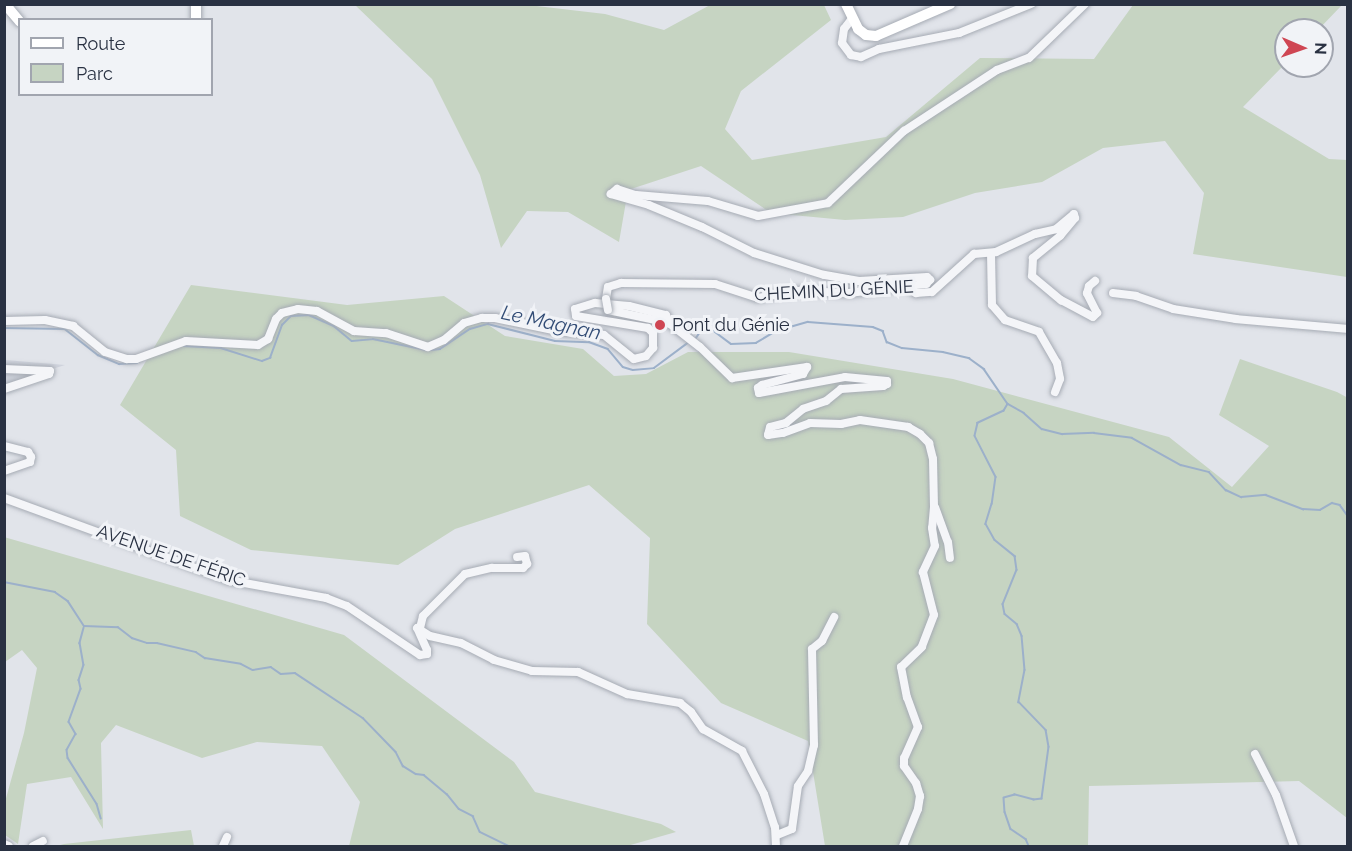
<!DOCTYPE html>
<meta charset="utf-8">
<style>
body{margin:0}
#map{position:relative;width:1352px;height:851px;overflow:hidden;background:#e1e4ea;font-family:Raleway,sans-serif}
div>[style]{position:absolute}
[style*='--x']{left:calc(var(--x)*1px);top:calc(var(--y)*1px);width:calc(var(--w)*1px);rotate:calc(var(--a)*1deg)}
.built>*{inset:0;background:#cfd3dc}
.green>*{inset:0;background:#c6d4c2}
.stream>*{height:1.5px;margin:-0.75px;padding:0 0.75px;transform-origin:0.75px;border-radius:0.75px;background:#9cb0ca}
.roads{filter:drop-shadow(0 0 2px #a6abb4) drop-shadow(0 0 2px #a6abb4)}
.minor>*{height:8px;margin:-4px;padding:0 4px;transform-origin:4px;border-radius:4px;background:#f4f5f8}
.major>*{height:10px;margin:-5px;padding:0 5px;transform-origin:5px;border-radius:5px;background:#fff}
.bridges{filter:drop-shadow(0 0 2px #a6abb4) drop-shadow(0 0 2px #a6abb4)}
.minor-bridge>*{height:8px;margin:-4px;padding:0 4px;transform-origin:4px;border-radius:4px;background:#f4f5f8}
.dots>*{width:16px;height:16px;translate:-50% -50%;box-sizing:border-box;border:3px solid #f1f3f7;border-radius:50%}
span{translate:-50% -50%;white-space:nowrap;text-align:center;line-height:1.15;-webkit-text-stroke:6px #f1f3f7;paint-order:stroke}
.street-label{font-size:18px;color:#293142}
.poi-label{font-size:18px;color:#293142}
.left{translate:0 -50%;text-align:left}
.water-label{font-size:20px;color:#334d76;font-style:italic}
.frame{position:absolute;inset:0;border:6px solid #293142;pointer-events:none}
.legend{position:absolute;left:18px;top:18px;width:195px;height:78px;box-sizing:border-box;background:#f1f3f7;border:2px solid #a1a5af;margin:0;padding:8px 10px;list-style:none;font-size:18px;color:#293142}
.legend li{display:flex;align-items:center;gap:12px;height:30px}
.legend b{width:30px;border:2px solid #a1a5af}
.north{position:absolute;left:1274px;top:18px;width:60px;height:60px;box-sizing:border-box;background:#f1f3f7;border:2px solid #a1a5af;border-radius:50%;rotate:92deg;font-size:16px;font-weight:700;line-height:24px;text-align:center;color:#293142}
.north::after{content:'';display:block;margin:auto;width:21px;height:27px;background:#cf4653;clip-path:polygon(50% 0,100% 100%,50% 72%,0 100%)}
</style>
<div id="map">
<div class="built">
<div style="clip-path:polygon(5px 360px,65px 365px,5px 384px)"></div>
</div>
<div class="green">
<div style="clip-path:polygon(355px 5px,528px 5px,605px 14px,664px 30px,710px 5px,824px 5px,831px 20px,741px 91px,725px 129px,752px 160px,886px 137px,980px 58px,1094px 59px,1133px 5px,1342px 5px,1318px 30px,1286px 30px,1286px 63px,1243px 107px,1329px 159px,1347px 160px,1347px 277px,1193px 254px,1204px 193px,1165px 141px,1103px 148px,1042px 182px,975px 193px,903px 217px,845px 220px,771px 213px,701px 166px,628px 190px,619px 242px,568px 212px,527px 211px,501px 248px,480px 175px,432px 79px)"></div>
<div style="clip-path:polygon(191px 285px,347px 305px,444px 296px,505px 336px,583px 349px,614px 376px,646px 374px,688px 352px,789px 352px,953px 379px,1169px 437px,1232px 487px,1269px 446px,1219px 415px,1240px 359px,1337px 392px,1348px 398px,1347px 818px,1299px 781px,1089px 786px,1088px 846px,825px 846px,808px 741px,721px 703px,647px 624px,650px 538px,589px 485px,455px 529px,398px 565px,251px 550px,180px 516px,176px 450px,120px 405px)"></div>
<div style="clip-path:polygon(4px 537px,344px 635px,514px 762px,535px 792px,661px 824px,676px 832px,627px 846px,349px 846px,360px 802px,322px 746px,257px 742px,202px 758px,116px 725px,101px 743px,103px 829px,71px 777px,27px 784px,18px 844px,5px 835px,5px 802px,24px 733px,37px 668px,22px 650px,5px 662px)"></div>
<div style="clip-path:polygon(191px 830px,194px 846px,56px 846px,64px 844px)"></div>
</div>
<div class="stream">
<div style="--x:4;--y:328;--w:61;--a:0.9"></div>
<div style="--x:65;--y:329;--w:42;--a:38.2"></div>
<div style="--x:98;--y:355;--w:23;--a:23"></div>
<div style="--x:119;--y:364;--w:18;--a:-3"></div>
<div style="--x:696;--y:338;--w:7;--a:-56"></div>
<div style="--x:700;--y:332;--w:14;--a:-4"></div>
<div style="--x:714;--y:331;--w:21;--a:37"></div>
<div style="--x:731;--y:344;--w:25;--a:-2"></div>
<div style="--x:756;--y:343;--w:23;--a:-31"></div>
<div style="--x:776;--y:331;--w:33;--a:-16"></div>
<div style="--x:808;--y:322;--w:65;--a:4.4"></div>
<div style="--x:873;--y:327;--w:11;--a:22"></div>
<div style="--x:883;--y:331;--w:12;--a:70"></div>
<div style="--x:887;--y:342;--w:16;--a:22"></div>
<div style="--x:902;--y:348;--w:41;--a:5.6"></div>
<div style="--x:943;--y:352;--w:27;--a:13"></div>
<div style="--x:969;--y:358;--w:19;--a:36"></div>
<div style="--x:984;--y:369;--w:42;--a:55.6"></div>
<div style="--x:1008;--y:404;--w:8;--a:120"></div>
<div style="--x:1004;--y:411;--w:29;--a:155"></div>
<div style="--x:978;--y:423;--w:13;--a:103"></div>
<div style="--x:975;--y:436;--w:46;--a:62.9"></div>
<div style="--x:996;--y:477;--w:27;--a:98"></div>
<div style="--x:992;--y:504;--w:21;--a:107"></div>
<div style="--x:986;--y:524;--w:18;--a:61"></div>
<div style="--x:995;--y:540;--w:26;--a:39"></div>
<div style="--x:1015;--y:556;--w:14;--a:82"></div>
<div style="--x:1017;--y:570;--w:37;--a:112"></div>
<div style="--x:1003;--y:604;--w:10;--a:79"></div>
<div style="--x:1005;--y:614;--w:16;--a:40"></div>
<div style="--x:1017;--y:624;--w:13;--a:67"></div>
<div style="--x:1022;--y:636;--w:34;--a:85"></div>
<div style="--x:1025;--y:670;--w:33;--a:101"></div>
<div style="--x:1019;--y:702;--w:39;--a:46"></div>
<div style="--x:1046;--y:730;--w:17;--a:80"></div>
<div style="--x:1049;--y:747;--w:52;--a:97.7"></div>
<div style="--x:1042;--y:799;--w:8;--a:173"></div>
<div style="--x:1034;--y:800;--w:20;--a:-165"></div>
<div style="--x:1015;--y:795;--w:11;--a:165"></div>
<div style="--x:1004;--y:798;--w:14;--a:86"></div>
<div style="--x:1005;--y:812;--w:18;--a:71"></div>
<div style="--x:1011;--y:829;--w:18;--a:34"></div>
<div style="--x:1026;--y:839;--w:8;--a:67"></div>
<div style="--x:184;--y:346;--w:37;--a:3"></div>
<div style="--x:221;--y:348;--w:43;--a:17.6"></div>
<div style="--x:262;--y:361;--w:9;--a:-21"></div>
<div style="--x:270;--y:358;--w:35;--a:-70"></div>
<div style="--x:282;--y:325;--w:13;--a:-45"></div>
<div style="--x:291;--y:316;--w:18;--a:-3"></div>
<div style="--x:309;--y:315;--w:27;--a:24"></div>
<div style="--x:334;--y:326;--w:23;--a:40"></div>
<div style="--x:352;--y:341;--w:21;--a:-5"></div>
<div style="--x:373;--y:339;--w:54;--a:11.7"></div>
<div style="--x:431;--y:350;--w:9;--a:-6"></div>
<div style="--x:440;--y:349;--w:36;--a:-34"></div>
<div style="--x:470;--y:329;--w:19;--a:-16"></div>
<div style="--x:488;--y:324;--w:69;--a:14.2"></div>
<div style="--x:555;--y:341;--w:34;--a:2"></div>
<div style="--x:589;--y:342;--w:20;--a:20"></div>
<div style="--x:608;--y:349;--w:23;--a:50"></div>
<div style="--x:623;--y:367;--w:10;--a:17"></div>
<div style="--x:633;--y:370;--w:21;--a:-5"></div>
<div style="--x:654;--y:368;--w:44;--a:-36.6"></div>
<div style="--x:1008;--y:404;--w:18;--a:29"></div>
<div style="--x:1024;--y:413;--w:24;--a:42"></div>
<div style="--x:1042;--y:429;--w:21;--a:14"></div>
<div style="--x:1062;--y:434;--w:32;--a:-2"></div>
<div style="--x:1094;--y:433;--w:38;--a:7"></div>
<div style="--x:1132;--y:438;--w:56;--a:28.9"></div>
<div style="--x:1181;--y:465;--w:29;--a:14"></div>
<div style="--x:1209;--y:472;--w:25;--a:47"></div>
<div style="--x:1226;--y:490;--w:17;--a:25"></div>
<div style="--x:1241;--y:497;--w:25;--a:-5"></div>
<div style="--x:1266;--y:495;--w:40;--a:21"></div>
<div style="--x:1303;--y:509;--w:17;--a:3"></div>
<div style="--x:1320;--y:510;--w:14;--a:-30"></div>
<div style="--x:1332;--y:503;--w:8;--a:14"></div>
<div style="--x:1340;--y:505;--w:14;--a:54"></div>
<div style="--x:4;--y:582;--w:52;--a:11.1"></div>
<div style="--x:55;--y:592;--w:16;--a:35"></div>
<div style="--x:68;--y:601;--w:30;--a:57"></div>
<div style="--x:84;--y:626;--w:34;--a:2"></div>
<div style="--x:118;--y:627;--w:18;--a:38"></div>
<div style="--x:132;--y:638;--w:16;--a:18"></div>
<div style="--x:147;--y:643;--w:10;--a:0"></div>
<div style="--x:157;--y:643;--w:40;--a:13"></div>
<div style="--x:196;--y:652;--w:11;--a:34"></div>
<div style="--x:205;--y:658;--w:36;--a:9"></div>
<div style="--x:241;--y:664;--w:13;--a:27"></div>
<div style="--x:253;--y:670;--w:18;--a:-9"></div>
<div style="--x:271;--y:667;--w:12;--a:35"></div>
<div style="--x:281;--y:674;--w:14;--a:-4"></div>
<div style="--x:295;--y:673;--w:82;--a:33.5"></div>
<div style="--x:363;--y:718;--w:47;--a:45.9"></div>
<div style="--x:396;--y:752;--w:16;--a:63"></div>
<div style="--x:403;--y:766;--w:15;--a:32"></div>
<div style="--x:416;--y:774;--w:8;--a:7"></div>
<div style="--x:424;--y:775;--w:30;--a:40"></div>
<div style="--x:447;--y:794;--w:19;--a:51"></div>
<div style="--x:459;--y:809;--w:16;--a:27"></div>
<div style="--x:473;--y:816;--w:17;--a:66"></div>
<div style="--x:480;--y:832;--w:32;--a:26"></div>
<div style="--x:84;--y:628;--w:16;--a:105"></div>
<div style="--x:80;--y:643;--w:22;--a:80"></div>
<div style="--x:84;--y:665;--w:16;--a:108"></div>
<div style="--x:79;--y:680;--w:9;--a:77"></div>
<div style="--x:81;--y:689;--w:35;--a:110"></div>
<div style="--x:69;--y:722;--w:14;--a:60"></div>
<div style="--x:76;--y:734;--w:18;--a:119"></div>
<div style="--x:67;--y:750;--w:8;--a:83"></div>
<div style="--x:68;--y:758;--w:54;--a:57.8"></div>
<div style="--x:97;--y:804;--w:15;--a:74"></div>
</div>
<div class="roads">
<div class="minor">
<div style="--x:851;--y:20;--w:11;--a:128"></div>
<div style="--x:844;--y:29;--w:14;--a:98"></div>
<div style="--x:842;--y:43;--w:15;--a:53"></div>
<div style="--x:851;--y:55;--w:10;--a:11"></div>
<div style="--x:861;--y:57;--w:20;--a:-24"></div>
<div style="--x:879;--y:49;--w:82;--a:-11.3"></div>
<div style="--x:959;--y:33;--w:78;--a:-21.9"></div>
<div style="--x:991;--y:253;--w:52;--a:88.9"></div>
<div style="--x:992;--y:305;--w:20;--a:49"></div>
<div style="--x:1005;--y:320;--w:36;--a:19"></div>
<div style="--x:1039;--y:332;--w:36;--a:60"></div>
<div style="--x:1057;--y:363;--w:16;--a:79"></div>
<div style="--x:1060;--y:379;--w:14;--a:111"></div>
<div style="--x:907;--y:287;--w:11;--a:34"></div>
<div style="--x:916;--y:293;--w:16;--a:-4"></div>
<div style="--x:932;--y:292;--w:57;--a:-42.1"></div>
<div style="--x:974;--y:254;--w:22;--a:-5"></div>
<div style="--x:996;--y:252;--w:43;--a:-24.8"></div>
<div style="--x:1035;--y:234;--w:22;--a:-13"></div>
<div style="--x:1056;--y:229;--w:23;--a:-40"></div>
<div style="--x:1074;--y:214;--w:4;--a:76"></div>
<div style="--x:1075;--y:218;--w:23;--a:130"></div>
<div style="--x:1060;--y:236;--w:35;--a:141"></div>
<div style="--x:1033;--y:258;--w:18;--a:93"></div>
<div style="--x:1032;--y:276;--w:38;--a:40"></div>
<div style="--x:1061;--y:300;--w:36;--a:28"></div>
<div style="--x:1093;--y:317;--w:6;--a:-45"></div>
<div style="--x:1097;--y:313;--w:22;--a:-117"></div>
<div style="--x:1087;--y:293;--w:7;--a:-74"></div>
<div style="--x:1089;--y:286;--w:8;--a:-40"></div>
<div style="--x:1113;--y:293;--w:23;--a:7"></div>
<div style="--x:1136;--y:296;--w:39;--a:19"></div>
<div style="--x:1173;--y:309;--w:64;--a:9"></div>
<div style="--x:1236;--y:319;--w:112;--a:5.1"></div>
<div style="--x:606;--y:299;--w:12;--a:-81"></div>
<div style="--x:608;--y:287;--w:14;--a:-17"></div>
<div style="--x:621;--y:283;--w:94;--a:0.6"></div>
<div style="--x:715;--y:284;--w:45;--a:18"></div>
<div style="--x:758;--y:298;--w:40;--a:-10"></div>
<div style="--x:797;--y:291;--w:52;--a:2.2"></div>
<div style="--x:849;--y:293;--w:78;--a:-6.7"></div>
<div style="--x:926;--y:284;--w:6;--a:-45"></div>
<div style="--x:930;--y:280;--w:4;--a:-135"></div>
<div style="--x:927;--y:277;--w:68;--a:176.6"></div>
<div style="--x:859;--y:281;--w:36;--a:-170"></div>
<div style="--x:824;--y:275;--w:73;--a:-162.6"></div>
<div style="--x:754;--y:253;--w:58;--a:-153.4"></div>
<div style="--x:702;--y:227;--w:57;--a:-157.5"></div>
<div style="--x:649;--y:205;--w:40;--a:-164"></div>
<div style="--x:611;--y:194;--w:8;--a:-40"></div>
<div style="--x:617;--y:189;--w:20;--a:18"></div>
<div style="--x:636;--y:195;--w:72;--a:4.8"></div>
<div style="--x:708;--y:201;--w:52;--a:16.7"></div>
<div style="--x:758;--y:216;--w:71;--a:-10.5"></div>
<div style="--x:828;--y:203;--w:105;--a:-43.5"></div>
<div style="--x:904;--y:131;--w:111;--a:-33.3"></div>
<div style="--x:997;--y:70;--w:34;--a:-21"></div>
<div style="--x:1029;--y:58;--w:78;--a:-44"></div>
<div style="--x:608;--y:310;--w:62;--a:12"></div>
<div style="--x:669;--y:323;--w:39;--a:38"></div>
<div style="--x:700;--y:347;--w:45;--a:44.1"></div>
<div style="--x:732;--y:378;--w:76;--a:-8.3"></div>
<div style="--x:807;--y:367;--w:8;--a:120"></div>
<div style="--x:803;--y:374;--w:42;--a:165"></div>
<div style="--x:762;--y:385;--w:5;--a:143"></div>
<div style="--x:758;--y:388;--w:5;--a:79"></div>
<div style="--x:759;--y:393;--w:87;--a:-10.5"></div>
<div style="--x:845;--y:377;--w:42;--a:5.4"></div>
<div style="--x:887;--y:381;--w:3;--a:90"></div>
<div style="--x:887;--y:384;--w:4;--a:153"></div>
<div style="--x:883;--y:386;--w:42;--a:175.9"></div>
<div style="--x:841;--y:389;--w:19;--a:141"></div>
<div style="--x:826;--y:401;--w:24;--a:161"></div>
<div style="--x:803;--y:409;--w:22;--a:141"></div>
<div style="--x:786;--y:423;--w:16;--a:166"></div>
<div style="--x:770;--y:427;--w:8;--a:104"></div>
<div style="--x:768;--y:435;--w:15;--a:-8"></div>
<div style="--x:783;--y:433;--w:29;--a:-20"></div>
<div style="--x:810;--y:423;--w:31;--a:2"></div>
<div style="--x:841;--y:424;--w:19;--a:-12"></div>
<div style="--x:860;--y:420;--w:49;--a:8.3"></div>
<div style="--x:908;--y:427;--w:14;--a:30"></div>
<div style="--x:920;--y:434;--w:13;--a:45"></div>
<div style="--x:929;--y:443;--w:16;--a:76"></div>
<div style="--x:933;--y:459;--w:48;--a:88.8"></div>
<div style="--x:934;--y:507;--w:21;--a:95"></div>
<div style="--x:932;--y:528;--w:18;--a:81"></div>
<div style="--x:935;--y:546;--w:29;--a:115"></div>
<div style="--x:923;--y:572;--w:44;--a:75.7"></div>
<div style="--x:934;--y:615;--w:34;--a:111"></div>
<div style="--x:922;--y:647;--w:29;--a:136"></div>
<div style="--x:901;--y:667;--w:31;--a:79"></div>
<div style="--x:907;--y:697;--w:32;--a:70"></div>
<div style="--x:918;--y:727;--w:34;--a:114"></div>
<div style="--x:904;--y:758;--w:8;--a:90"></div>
<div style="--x:904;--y:766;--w:21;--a:55"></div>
<div style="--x:916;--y:783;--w:14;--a:73"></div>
<div style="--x:920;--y:796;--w:13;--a:99"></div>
<div style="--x:918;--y:809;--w:40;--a:112"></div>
<div style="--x:4;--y:321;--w:41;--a:-1.4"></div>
<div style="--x:45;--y:320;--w:29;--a:12"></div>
<div style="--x:73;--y:326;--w:41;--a:39.1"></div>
<div style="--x:105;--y:352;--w:23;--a:18"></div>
<div style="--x:127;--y:359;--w:9;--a:0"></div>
<div style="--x:136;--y:359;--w:53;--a:-19.8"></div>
<div style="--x:186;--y:341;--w:72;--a:3.2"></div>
<div style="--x:258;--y:345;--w:12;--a:-31"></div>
<div style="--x:268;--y:339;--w:22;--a:-68"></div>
<div style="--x:276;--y:319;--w:8;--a:-45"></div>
<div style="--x:282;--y:313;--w:16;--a:-14"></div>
<div style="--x:298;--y:309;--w:19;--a:6"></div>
<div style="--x:317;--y:311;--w:42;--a:28.4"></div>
<div style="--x:354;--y:331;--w:32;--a:4"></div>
<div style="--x:386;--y:333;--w:44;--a:18.4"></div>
<div style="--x:428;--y:347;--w:17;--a:-24"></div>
<div style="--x:444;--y:340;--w:26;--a:-40"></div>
<div style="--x:464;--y:323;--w:19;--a:-16"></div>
<div style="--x:482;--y:318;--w:13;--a:0"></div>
<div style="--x:495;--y:318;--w:63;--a:11.8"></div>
<div style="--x:557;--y:331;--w:47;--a:4.9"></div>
<div style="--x:604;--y:335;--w:38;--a:39"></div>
<div style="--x:634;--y:359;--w:12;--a:-14"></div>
<div style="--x:646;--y:356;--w:11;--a:-49"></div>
<div style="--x:653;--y:348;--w:15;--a:-90"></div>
<div style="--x:653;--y:333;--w:7;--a:-135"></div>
<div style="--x:648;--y:328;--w:73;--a:-170.5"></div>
<div style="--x:576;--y:316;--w:7;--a:-98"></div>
<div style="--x:575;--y:309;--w:21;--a:-17"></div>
<div style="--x:595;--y:303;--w:34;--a:5"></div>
<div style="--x:629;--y:306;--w:38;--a:14"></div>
<div style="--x:666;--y:315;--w:9;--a:69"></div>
<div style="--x:4;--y:369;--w:46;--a:2.5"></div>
<div style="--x:50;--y:371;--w:3;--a:108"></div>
<div style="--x:49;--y:374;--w:47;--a:161.6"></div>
<div style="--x:4;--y:446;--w:25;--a:14"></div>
<div style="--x:28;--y:452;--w:6;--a:59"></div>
<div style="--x:31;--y:457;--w:5;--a:101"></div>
<div style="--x:30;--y:462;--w:28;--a:161"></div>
<div style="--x:4;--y:498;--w:239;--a:20.1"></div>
<div style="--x:228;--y:580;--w:100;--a:10.4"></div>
<div style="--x:326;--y:598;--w:22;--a:21"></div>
<div style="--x:347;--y:606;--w:88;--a:33.9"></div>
<div style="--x:420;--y:655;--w:7;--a:-8"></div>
<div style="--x:427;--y:654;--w:4;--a:-90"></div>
<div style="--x:427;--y:650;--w:24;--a:-114"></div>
<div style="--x:417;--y:628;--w:15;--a:32"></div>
<div style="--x:430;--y:636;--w:32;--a:13"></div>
<div style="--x:461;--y:643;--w:37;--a:27"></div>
<div style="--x:494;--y:660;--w:40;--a:16"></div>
<div style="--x:532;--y:671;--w:46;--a:1.2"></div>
<div style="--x:578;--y:672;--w:54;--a:24.2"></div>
<div style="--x:627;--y:694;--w:54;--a:9.6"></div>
<div style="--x:680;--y:703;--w:14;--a:39"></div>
<div style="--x:691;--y:712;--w:21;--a:55"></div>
<div style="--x:703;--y:729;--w:45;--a:29.4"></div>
<div style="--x:742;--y:751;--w:48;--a:62.9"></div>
<div style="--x:764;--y:794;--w:35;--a:72"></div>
<div style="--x:775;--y:827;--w:19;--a:87"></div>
<div style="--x:935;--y:507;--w:37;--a:70"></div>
<div style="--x:948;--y:542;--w:16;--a:83"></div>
<div style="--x:420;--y:628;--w:12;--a:-76"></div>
<div style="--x:423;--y:616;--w:59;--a:-45"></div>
<div style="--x:465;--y:574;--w:28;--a:-13"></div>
<div style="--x:492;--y:568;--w:31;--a:0"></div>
<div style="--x:523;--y:568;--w:6;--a:-45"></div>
<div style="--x:527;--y:564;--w:8;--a:-104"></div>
<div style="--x:525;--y:556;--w:8;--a:173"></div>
<div style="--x:1255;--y:754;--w:46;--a:62.9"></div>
<div style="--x:1276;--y:795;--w:54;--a:70.6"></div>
<div style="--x:777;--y:835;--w:16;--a:-22"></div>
<div style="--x:792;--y:829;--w:43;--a:-82.1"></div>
<div style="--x:798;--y:786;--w:18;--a:-56"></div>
<div style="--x:808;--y:771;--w:27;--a:-77"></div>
<div style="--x:814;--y:745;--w:96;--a:-91.2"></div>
<div style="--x:812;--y:649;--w:13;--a:-39"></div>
<div style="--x:822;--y:641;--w:27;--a:-63"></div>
<div style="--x:4;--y:844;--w:5;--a:22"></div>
<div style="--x:33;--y:846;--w:11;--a:-27"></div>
<div style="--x:223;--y:846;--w:10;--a:-66"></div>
</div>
<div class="major">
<div style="--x:5;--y:4;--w:23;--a:50"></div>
<div style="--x:846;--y:4;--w:28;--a:64"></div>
<div style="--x:858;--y:29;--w:10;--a:37"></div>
<div style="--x:866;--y:35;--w:10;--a:6"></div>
<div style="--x:876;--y:36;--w:81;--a:-23.4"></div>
<div style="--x:196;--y:20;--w:16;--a:-90"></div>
</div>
</div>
<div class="bridges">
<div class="minor-bridge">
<div style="--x:606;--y:299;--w:11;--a:80"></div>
</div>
</div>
<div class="dots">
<div style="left:660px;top:325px;background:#cf4653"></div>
</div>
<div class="street-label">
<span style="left:834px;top:291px;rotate:-3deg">CHEMIN DU GÉNIE</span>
<span style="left:171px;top:556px;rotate:19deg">AVENUE DE FÉRIC</span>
</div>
<div class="poi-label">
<span class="left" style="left:672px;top:325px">Pont du Génie</span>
</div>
<div class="water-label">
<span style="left:551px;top:323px;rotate:12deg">Le Magnan</span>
</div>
<div class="frame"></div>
<ul class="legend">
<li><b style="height:8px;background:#fff"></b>Route</li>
<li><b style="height:16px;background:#c6d4c2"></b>Parc</li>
</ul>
<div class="north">N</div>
</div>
